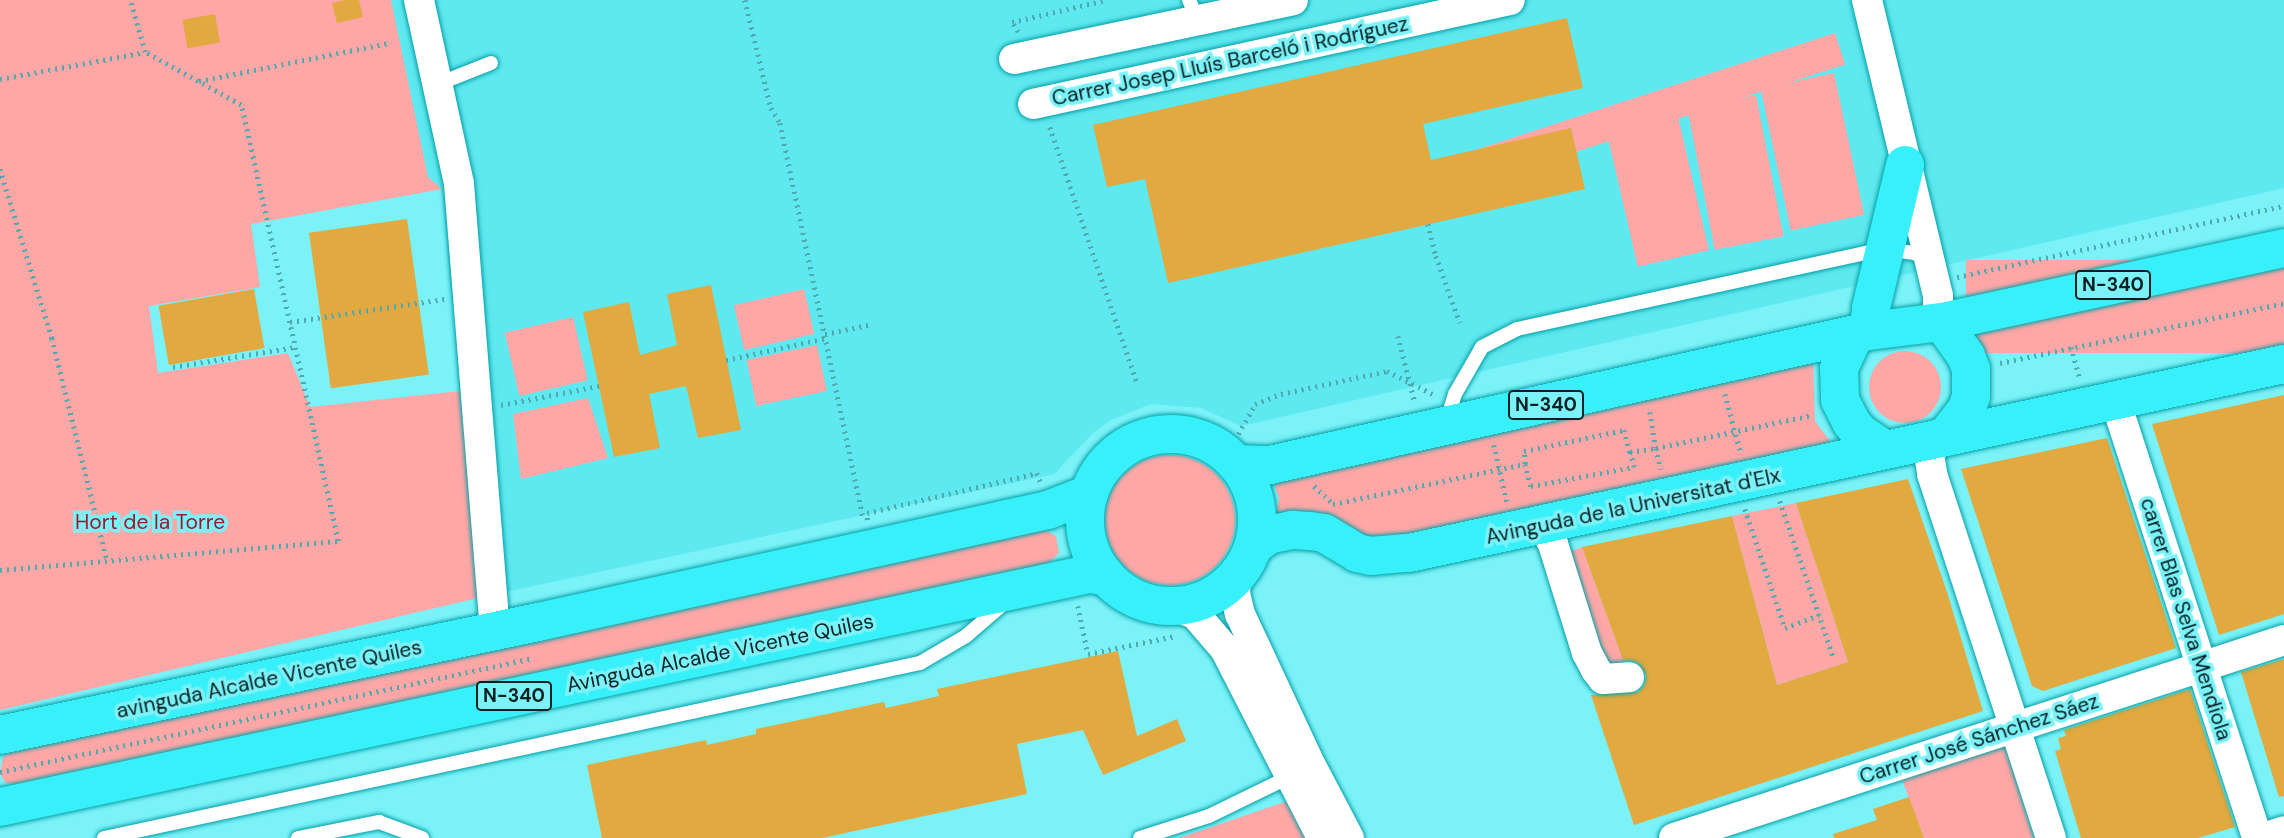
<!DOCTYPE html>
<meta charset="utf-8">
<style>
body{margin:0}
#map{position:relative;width:2284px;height:838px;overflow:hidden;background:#7af2f8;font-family:"DM Sans",sans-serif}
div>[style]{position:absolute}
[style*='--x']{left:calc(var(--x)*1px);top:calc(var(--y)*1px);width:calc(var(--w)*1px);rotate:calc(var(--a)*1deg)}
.built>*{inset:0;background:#5ee8ef}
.green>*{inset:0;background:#ffa6a6;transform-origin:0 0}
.round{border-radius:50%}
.building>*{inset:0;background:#e1a93f;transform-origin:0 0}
.path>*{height:4.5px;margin-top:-2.25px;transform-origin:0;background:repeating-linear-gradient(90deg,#52a9ad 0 2px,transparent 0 7px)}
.path>.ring{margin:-2.25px;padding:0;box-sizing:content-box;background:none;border:4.5px solid #52a9ad;border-radius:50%}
.roads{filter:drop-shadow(0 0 2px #04a0a6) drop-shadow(0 0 2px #04a0a6)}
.lane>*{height:14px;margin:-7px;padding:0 7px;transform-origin:7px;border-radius:7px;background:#fff}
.street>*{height:30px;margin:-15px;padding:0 15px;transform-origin:15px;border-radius:15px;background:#fff}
.highway>*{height:38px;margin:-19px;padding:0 19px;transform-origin:19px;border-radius:19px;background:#37f0f9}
.highway>.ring{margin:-19px;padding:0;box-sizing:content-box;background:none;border:38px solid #37f0f9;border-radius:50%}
span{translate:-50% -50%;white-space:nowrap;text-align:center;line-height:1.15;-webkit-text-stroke:7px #7af2f8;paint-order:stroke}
.shield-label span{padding:2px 5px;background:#7af2f8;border:2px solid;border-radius:5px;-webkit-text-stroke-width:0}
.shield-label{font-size:19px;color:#062122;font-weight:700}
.street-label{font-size:21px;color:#062122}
.park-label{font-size:21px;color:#9e192d}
</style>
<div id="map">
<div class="built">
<div style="clip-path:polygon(391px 0,2284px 0,2284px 188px,1241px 426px,1201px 408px,1151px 404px,1111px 420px,1094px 432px,1054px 474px,478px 598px,442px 189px,428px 177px)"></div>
</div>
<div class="green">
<div style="clip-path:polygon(0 0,391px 0,428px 177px,442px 189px,251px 224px,260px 287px,149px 306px,158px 373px,288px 353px,310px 407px,460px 391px,478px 598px,0 710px)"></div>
<div style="left:1835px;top:33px;width:33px;height:422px;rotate:72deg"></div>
<div style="left:1834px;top:73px;width:145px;height:75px;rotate:78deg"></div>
<div style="left:1756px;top:95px;width:144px;height:70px;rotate:79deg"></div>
<div style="left:1676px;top:108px;width:146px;height:73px;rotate:77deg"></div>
<div style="left:2284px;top:260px;width:93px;height:318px;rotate:90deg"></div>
<div style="left:804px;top:289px;width:46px;height:72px;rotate:77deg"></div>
<div style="left:573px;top:317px;width:65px;height:70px;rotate:77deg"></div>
<div style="left:817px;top:345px;width:47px;height:72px;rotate:78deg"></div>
<div class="round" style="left:1869px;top:351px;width:72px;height:72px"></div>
<div style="clip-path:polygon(1813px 361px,1815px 421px,1836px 449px,1380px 545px,1275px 519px,1279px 498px,1271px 475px)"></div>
<div style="clip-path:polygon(588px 398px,608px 458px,521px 479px,513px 414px)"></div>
<div class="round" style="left:1105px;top:455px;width:130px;height:130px"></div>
<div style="clip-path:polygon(1796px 503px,1848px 662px,1777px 685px,1732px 516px)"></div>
<div style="clip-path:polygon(1043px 529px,1056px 536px,1059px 553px,1046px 566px,26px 785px,6px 783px,0 774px,3px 757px,18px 747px)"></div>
<div style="left:1582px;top:547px;width:129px;height:18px;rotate:70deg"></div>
<div style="clip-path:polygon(2004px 744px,2034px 838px,1924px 838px,1901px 777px)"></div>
<div style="clip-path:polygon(1296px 798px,1313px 838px,1179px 838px)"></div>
</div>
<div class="building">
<div style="clip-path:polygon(345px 0,359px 0,363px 17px,337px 23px,332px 3px)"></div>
<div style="left:215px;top:14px;width:29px;height:33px;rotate:80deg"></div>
<div style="clip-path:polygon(1567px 18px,1583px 88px,1423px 124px,1431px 160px,1571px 128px,1585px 189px,1168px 283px,1145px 179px,1107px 187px,1093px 125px)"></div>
<div style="left:407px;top:219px;width:157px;height:99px;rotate:82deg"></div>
<div style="clip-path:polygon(711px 285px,741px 430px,698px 438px,686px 386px,649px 394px,660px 448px,614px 457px,583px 312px,629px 302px,640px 355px,677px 345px,667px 294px)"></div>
<div style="left:254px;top:289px;width:60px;height:97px;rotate:80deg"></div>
<div style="clip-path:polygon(2284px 395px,2284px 614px,2219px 635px,2152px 424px)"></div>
<div style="clip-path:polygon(2107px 438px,2176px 648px,2043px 691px,2032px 686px,1961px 469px)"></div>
<div style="clip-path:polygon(1908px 479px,1947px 592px,1983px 711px,1634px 825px,1591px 695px,1638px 692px,1645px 684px,1646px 675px,1637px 662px,1623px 660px,1582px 547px,1732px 516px,1777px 685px,1848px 662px,1796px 503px)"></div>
<div style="clip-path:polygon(1118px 651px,1137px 736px,1177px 719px,1186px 741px,1103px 775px,1083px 730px,1017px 744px,1027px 794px,822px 838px,602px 838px,587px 765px,706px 740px,707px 745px,756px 734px,756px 729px,884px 702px,886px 708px,939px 696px,937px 689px)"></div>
<div style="clip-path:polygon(2284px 659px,2284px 796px,2279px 797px,2241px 672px)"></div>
<div style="clip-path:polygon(2190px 689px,2235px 827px,2198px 838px,2081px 838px,2055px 751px,2061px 749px,2058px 738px,2066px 736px,2064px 730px)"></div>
<div style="clip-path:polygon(1909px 797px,1924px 838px,1834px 838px,1833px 834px,1877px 820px,1873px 809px)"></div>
</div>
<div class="path">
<div style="--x:745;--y:0;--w:111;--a:76.5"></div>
<div style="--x:771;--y:108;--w:17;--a:59"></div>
<div style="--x:780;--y:123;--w:406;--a:78.1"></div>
<div style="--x:1018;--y:32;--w:12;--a:-121"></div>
<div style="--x:1012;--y:22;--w:97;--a:-13.2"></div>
<div style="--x:0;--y:79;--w:147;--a:-10.5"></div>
<div style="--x:199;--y:81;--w:195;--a:-11.3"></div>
<div style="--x:1050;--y:127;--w:273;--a:71.2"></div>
<div style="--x:0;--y:169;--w:177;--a:72.9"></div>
<div style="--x:52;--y:338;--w:230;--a:76.1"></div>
<div style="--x:1428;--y:224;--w:33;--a:76"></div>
<div style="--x:1436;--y:256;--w:71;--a:70.3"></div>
<div style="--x:1957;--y:277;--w:335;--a:-12.3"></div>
<div style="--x:290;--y:322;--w:156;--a:-8.5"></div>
<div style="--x:825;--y:334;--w:44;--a:-11.8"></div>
<div style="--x:1398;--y:336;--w:68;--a:75.6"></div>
<div style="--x:2071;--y:347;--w:32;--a:74"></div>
<div style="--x:726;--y:360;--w:102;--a:-12.4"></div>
<div style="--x:2000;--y:363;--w:290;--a:-11.9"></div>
<div style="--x:173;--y:367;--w:124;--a:-9.3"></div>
<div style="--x:1725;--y:394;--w:58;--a:75"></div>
<div style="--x:501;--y:405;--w:100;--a:-11"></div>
<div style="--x:1650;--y:412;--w:36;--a:81"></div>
<div style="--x:1656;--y:448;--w:160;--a:-11.9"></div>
<div class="ring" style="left:1071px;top:420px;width:193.5px;height:193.5px"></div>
<div style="--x:1238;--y:434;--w:34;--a:-60"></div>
<div style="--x:1255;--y:404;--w:28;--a:-21"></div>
<div style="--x:1281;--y:394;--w:108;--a:-12.2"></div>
<div style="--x:1387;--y:371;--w:54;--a:26.6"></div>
<div style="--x:1494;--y:445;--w:58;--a:77.2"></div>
<div style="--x:1525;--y:464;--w:23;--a:75"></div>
<div style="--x:1531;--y:486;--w:105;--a:-10.5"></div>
<div style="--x:1634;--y:467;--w:16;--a:-105"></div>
<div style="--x:1314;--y:486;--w:23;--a:43"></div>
<div style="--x:1780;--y:501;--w:164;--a:71.1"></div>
<div style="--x:1333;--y:504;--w:196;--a:-11.8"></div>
<div style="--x:1525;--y:464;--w:13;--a:-94"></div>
<div style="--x:1524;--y:451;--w:102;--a:-11.9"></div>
<div style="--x:1624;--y:430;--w:23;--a:75"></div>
<div style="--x:1630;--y:452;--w:26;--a:-9"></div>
<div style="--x:1656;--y:448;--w:22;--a:77"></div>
<div style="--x:1745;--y:509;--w:126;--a:71.4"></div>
<div style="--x:1785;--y:628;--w:36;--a:-21"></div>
<div style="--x:867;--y:520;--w:7;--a:-90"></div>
<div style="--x:867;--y:513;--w:175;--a:-13.2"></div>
<div style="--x:1037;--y:473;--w:9;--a:69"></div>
<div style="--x:0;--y:570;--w:339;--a:-4.9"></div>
<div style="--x:338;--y:541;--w:447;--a:-102.5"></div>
<div style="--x:241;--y:105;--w:110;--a:-151.1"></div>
<div style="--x:145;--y:52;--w:54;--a:-106.1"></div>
<div style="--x:1078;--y:606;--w:49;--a:78.2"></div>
<div style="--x:1088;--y:654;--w:89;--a:-11.7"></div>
<div style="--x:0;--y:772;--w:545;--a:-12.07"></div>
</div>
<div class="roads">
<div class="lane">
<div style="--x:1189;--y:0;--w:22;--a:66"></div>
<div style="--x:438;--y:84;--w:57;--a:-21.6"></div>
<div style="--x:1447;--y:420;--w:27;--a:-73"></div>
<div style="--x:1455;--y:394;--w:54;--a:-60.1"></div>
<div style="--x:1482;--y:347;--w:39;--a:-27"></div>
<div style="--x:1517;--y:329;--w:377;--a:-12.3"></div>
<div style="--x:1885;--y:249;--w:30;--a:8"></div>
<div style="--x:1915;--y:253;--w:15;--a:37"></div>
<div style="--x:104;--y:838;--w:835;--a:-12.1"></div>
<div style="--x:920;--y:663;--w:53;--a:-30.4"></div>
<div style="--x:966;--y:636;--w:49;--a:-40.9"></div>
<div style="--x:298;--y:838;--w:83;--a:-11.2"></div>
<div style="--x:379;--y:822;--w:46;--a:20.4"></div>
<div style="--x:1140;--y:838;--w:72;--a:-17.7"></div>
<div style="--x:1209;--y:816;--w:89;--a:-26"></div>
</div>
<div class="street">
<div style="--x:419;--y:0;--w:188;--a:77.7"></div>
<div style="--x:459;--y:184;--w:448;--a:85.4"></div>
<div style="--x:1867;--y:0;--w:304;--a:76.5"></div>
<div style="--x:1938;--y:296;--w:26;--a:90"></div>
<div style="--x:1014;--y:59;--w:285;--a:-11.9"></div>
<div style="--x:1033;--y:104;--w:488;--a:-12.3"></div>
<div style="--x:2115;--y:400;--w:460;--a:72"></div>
<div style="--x:1927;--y:441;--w:33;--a:81"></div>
<div style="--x:1932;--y:474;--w:383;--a:71.9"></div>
<div style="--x:1543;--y:526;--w:21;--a:61"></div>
<div style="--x:1553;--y:544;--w:114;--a:72.7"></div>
<div style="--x:1587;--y:653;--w:19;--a:62"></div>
<div style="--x:1596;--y:670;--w:11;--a:52"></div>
<div style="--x:1603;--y:679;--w:26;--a:-4"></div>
<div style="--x:1236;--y:576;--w:17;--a:93"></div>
<div style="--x:1235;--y:593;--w:22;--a:77"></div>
<div style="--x:1240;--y:614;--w:161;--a:65"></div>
<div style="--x:1308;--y:760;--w:88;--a:62.3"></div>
<div style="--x:1174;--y:606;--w:22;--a:21"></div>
<div style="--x:1195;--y:614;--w:46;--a:49.4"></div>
<div style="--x:1225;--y:649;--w:212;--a:62.8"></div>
<div style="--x:1674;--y:838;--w:641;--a:-17.98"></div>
<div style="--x:2263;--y:838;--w:22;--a:-18"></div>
</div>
<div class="highway">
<div style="--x:1942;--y:322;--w:42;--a:54.8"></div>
<div style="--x:1966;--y:356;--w:14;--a:69"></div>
<div style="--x:1971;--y:369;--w:27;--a:90"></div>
<div style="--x:1971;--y:396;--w:14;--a:107"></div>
<div style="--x:1967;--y:409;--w:36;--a:128"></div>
<div style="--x:1869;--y:331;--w:23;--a:-85"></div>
<div style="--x:1871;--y:308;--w:147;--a:-76.6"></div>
<div style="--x:1854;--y:336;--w:35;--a:115"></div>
<div style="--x:1839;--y:368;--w:32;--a:88"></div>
<div style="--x:1840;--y:400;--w:25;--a:63"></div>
<div style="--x:1851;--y:422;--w:14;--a:51"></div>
<div style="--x:1860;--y:433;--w:30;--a:34"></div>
<div class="ring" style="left:1085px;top:434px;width:134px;height:134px"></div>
<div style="--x:1236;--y:464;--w:34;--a:2"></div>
<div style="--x:1270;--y:465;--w:614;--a:-12.61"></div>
<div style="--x:1869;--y:331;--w:74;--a:-7"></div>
<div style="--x:1942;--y:322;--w:350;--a:-12.2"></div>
<div style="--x:1254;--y:546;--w:18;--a:-38"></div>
<div style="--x:1268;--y:535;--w:25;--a:-12"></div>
<div style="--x:1292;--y:530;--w:18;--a:3"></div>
<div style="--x:1310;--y:531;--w:14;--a:8"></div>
<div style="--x:1324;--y:533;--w:39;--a:31"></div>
<div style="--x:1357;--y:553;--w:14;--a:12"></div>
<div style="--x:1371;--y:556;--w:38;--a:-5"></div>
<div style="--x:1409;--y:553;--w:895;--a:-12.19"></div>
<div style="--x:0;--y:735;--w:550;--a:-11.86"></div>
<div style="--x:538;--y:622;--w:522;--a:-12.39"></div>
<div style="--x:1048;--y:510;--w:44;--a:-21.3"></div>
<div style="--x:0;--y:807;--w:1114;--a:-12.08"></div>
<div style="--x:1089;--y:574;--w:17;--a:7"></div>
</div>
</div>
<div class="shield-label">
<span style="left:2113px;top:285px">N-340</span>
<span style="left:1546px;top:405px">N-340</span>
<span style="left:514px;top:696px">N-340</span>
</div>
<div class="street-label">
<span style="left:1230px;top:61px;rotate:-12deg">Carrer Josep Lluís Barceló i Rodríguez</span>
<span style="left:1633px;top:506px;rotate:-12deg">Avinguda de la Universitat d'Elx</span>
<span style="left:2186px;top:619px;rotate:72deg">carrer Blas Selva Mendiola</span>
<span style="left:720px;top:653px;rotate:-12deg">Avinguda Alcalde Vicente Quiles</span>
<span style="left:269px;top:679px;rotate:-12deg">avinguda Alcalde Vicente Quiles</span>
<span style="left:1979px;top:739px;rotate:-18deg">Carrer José Sánchez Sáez</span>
</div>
<div class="park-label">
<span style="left:150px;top:522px">Hort de la Torre</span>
</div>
</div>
